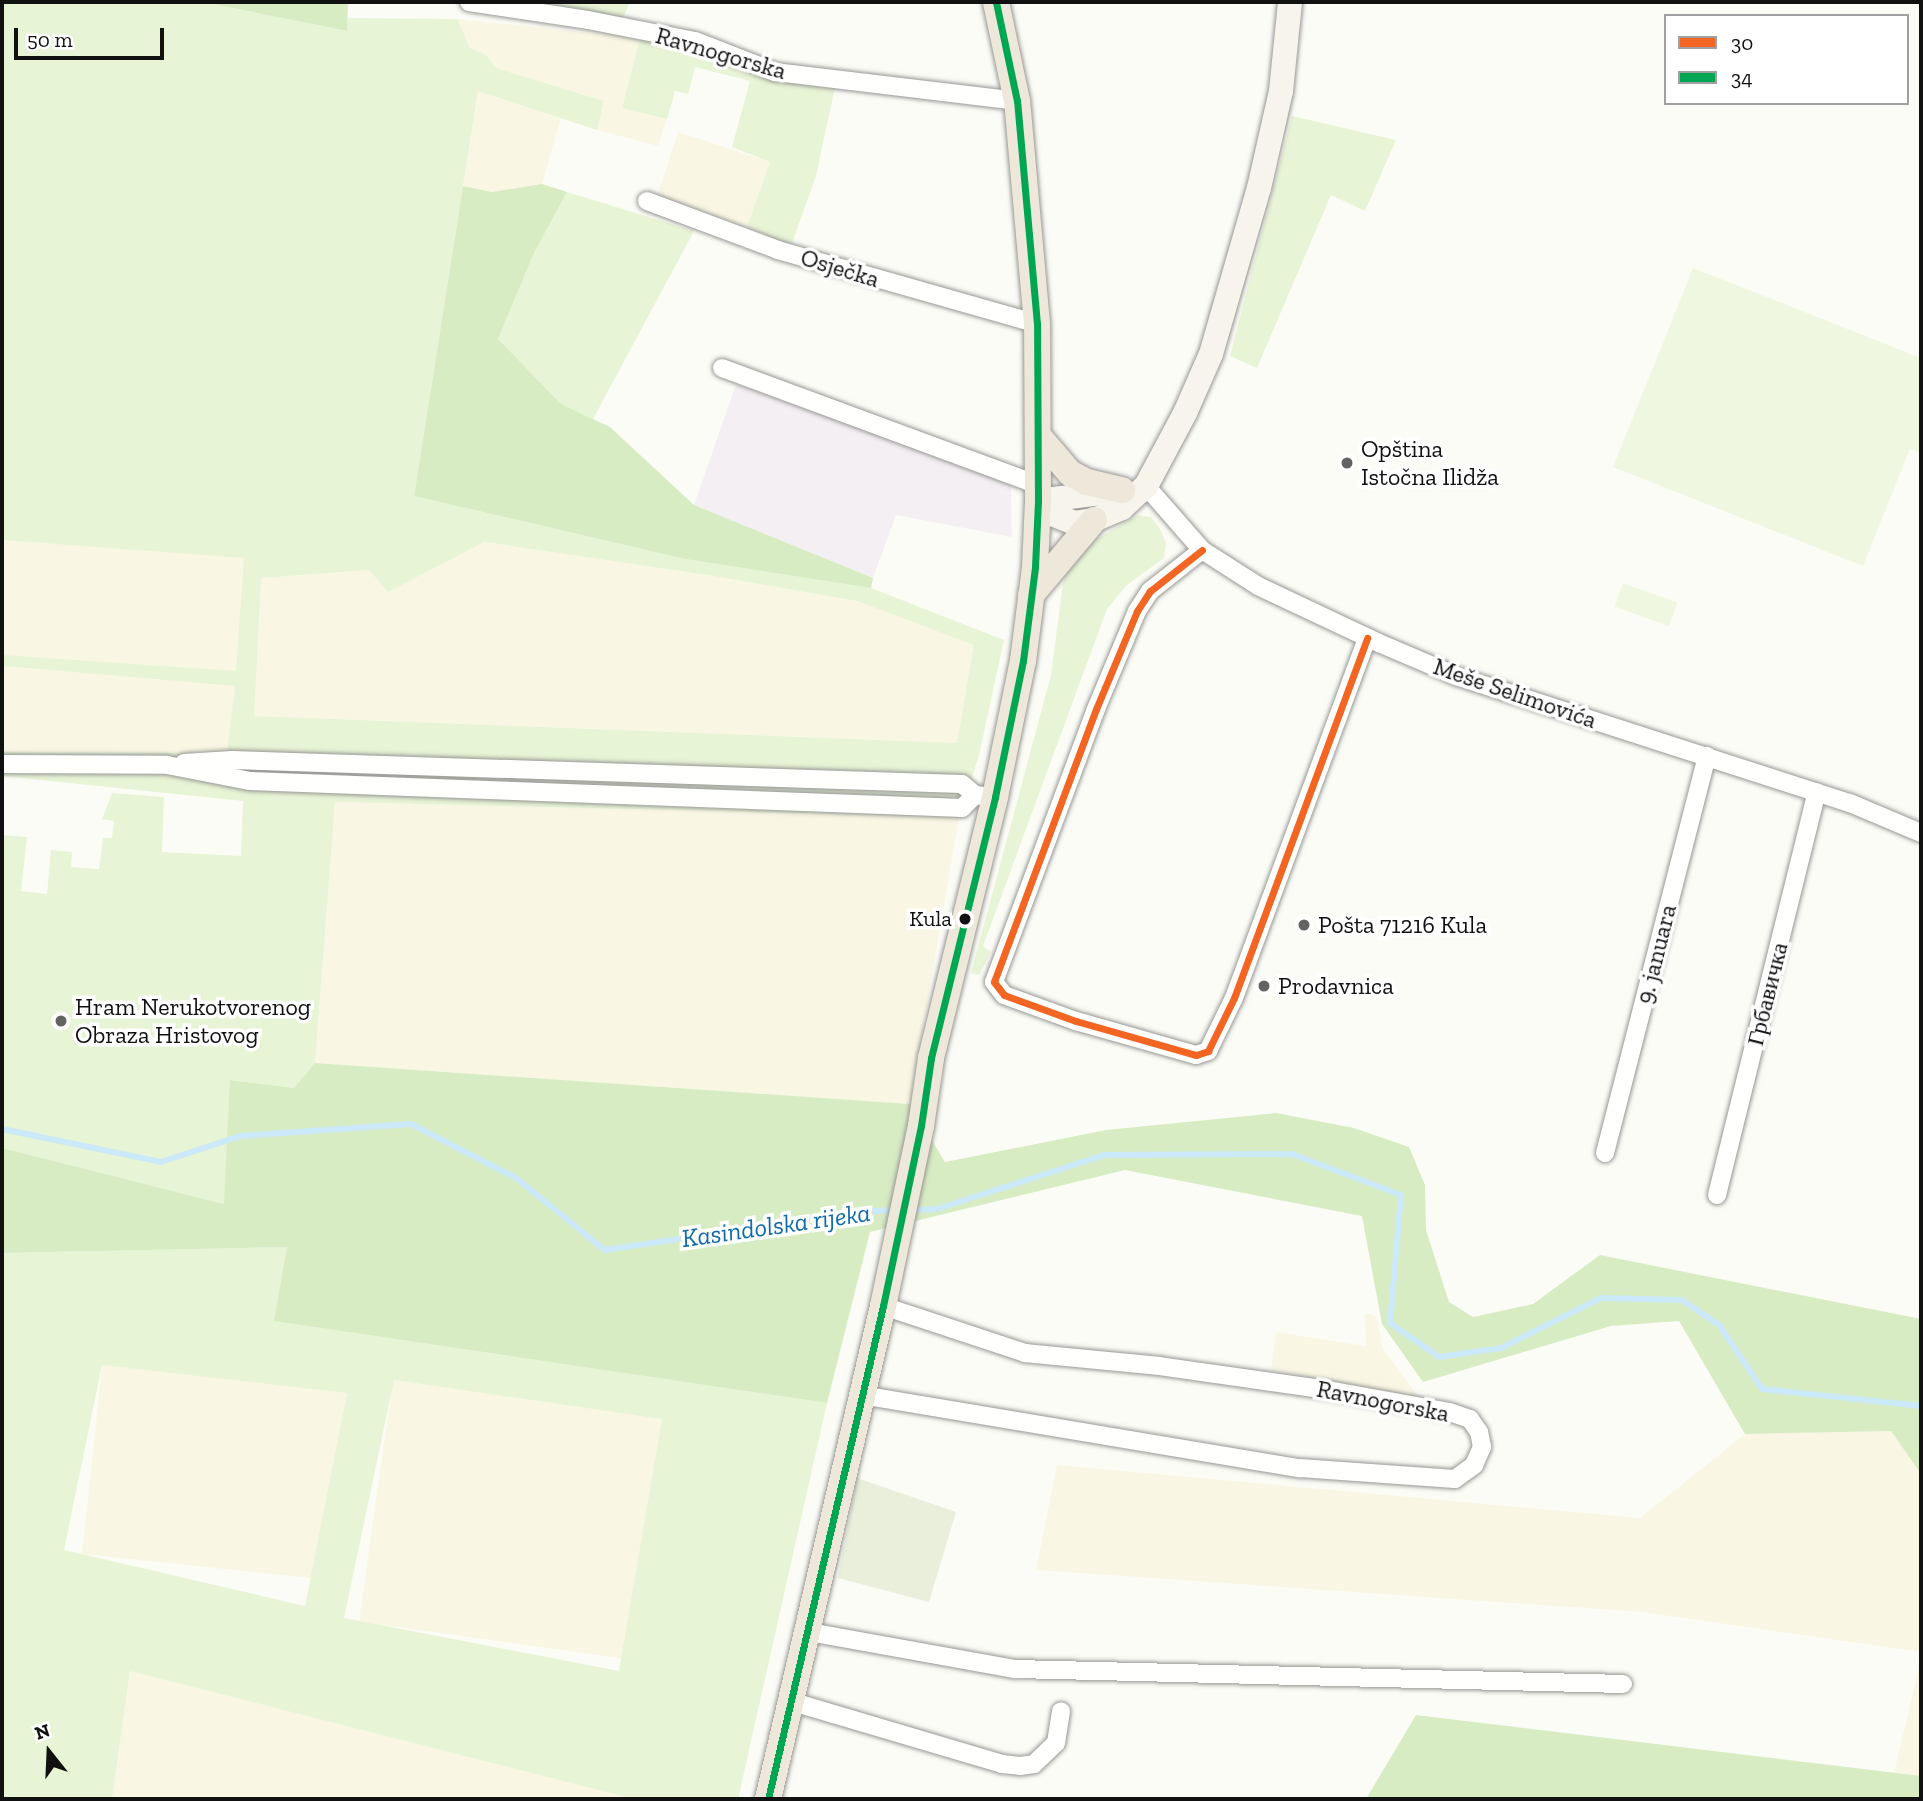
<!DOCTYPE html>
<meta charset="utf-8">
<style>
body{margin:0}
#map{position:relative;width:1923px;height:1801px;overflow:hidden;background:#fcfcf7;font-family:"Zilla Slab",serif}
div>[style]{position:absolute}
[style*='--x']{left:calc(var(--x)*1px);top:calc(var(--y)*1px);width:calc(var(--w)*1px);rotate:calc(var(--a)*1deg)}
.industrial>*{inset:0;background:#f4eff3}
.farmland>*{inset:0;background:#f9f7e3;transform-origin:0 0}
.green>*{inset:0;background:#e7f4d5}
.forest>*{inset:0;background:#d7ecc3}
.cemetery>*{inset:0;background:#e9efda}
.pitch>*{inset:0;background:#f0f7e0;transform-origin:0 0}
.stream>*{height:6px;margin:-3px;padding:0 3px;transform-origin:3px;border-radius:3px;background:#cbe9f8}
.roads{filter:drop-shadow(0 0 2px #979795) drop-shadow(0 0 2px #979795)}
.street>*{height:18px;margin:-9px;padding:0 9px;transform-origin:9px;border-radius:9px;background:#fffffe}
.secondary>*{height:24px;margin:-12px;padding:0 12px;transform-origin:12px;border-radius:12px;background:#f6f4eb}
.primary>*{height:26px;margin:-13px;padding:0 13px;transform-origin:13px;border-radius:13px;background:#eee8da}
.bus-1>*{height:7px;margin:-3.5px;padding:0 3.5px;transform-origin:3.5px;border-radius:3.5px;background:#f26522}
.bus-2>*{height:7px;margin:-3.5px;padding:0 3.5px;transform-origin:3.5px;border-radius:3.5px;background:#00a651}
.dots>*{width:19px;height:19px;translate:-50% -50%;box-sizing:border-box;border:4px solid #fff;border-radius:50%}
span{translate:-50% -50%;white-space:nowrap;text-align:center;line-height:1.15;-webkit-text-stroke:7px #fff;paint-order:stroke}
.bus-label{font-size:22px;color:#111}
.right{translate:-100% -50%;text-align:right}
.street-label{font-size:24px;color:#111}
.poi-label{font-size:24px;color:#111}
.left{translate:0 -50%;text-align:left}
.water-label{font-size:26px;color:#116bab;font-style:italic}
.frame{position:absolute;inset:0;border:4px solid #111;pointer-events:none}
.legend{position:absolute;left:1664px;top:14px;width:245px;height:91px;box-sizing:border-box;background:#fff;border:2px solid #a0a0a0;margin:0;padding:9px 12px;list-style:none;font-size:21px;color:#111}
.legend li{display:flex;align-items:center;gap:14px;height:35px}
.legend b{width:35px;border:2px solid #a0a0a0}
.north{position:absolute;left:14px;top:1717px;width:70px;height:70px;-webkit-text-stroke:5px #fff;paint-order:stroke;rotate:342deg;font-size:19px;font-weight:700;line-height:28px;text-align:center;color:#111}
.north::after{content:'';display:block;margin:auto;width:24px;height:32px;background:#111;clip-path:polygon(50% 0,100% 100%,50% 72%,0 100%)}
.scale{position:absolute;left:14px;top:28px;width:150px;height:32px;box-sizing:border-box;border:4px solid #111;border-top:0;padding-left:9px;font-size:21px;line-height:24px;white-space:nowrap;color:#111;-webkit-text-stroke:5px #fff;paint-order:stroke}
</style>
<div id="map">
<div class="industrial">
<div style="clip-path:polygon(736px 384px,1011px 482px,1012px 537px,896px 515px,873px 578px,694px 505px)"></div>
</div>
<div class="farmland">
<div style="clip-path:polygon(457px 19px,640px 38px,622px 108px,667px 119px,658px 146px,597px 130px,604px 101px,496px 68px,486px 55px,470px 48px)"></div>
<div style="clip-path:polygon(478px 90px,561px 118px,542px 184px,492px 192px,463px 186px)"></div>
<div style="left:678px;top:132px;width:97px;height:68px;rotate:18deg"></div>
<div style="left:2px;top:540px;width:244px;height:115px;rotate:4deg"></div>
<div style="clip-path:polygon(484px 542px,714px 576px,857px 601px,975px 645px,957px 743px,253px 716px,260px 578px,369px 570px,388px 591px)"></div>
<div style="clip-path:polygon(2px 666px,235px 686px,228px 753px,2px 752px)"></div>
<div style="clip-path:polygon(335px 802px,959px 817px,910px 1104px,315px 1063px)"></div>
<div style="clip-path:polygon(1365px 1313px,1376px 1316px,1383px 1349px,1419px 1397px,1271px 1370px,1276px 1332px,1366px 1346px)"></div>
<div style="left:102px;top:1365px;width:248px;height:190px;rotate:6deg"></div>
<div style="left:393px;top:1380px;width:273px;height:244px;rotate:8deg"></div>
<div style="clip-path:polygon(1891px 1431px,1921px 1474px,1921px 1652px,1642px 1612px,1036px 1570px,1057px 1465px,1640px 1518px,1745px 1434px)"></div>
<div style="clip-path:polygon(1921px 1658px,1921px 1779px,1894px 1773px)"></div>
<div style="clip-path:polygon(130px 1671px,634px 1799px,112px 1799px)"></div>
</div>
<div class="green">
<div style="clip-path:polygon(evenodd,2px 2px,202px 2px,346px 31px,348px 18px,457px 19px,470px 48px,486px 55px,496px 68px,604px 101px,597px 130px,478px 91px,414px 496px,685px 559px,871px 588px,1004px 640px,979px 755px,959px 817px,335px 802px,315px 1063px,294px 1088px,231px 1080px,225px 1204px,2px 1149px,2px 835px,27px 837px,21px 891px,47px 894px,51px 850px,72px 852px,71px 867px,99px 869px,103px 838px,112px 838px,114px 821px,102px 819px,112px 793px,164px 797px,162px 852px,241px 856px,243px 801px,2px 776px,2px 752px,227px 753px,235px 686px,2px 666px,2px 655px,236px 671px,244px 558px,2px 540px,2px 2px,484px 542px,714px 576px,857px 601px,974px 645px,957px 743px,254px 716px,261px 578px,369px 570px,388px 592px,484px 542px)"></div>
<div style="clip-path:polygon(528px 2px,630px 2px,623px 18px)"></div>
<div style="clip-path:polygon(640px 38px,702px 49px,835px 87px,816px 176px,791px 246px,747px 227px,770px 162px,732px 147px,750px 81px,695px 67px,688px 94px,675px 91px,667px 119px,622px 108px)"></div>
<div style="clip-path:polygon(1292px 116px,1396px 140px,1365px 211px,1331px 195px,1257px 368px,1230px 356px)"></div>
<div style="clip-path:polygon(567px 192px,694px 231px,593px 419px,561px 404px,498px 339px,534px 253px)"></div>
<div style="clip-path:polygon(1138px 515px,1151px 517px,1160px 529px,1166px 543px,1164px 558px,1127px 585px,1107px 609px,983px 946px,991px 952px,979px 975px,971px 973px,1051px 675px,1063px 583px,1069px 568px,1095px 540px)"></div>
<div style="clip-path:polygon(evenodd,287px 1247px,275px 1321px,827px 1403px,738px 1799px,634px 1799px,130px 1671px,112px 1799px,2px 1799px,2px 1253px,287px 1247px,102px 1365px,347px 1393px,305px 1606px,64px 1550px,102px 1365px,287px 1247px,394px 1380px,662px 1419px,619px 1671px,344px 1618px,394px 1380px)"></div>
</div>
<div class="forest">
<div style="clip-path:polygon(202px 2px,348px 2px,347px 31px)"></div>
<div style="clip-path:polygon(542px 184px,567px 192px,534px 253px,498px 339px,561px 404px,610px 427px,694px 505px,873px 578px,871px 588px,685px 559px,414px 496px,463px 186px,492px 192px)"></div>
<div style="clip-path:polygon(315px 1063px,910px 1104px,945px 1162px,1106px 1130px,1276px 1113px,1354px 1128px,1409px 1147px,1425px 1185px,1426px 1230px,1449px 1302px,1473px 1317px,1533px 1304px,1600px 1255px,1921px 1319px,1921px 1474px,1891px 1431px,1745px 1434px,1679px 1321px,1611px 1326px,1423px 1382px,1382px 1324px,1362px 1216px,1125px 1170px,870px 1232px,827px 1403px,274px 1321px,287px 1247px,2px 1253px,2px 1148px,224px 1204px,230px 1080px,294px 1088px)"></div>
<div style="clip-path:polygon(1416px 1715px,1921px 1776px,1921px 1799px,1366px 1799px)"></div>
</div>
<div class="cemetery">
<div style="clip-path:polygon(857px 1478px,956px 1512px,929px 1602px,838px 1578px)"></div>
</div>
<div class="pitch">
<div style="clip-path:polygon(1693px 268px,1921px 358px,1921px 453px,1910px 449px,1863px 566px,1613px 467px)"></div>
<div style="left:1623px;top:583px;width:58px;height:25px;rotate:20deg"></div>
</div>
<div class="stream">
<div style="--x:2;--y:1129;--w:162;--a:11.7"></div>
<div style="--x:161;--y:1162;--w:83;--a:-18.2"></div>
<div style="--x:240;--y:1136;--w:171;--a:-4"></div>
<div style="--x:411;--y:1124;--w:118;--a:27.2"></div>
<div style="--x:516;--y:1178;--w:114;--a:39"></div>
<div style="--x:605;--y:1250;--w:253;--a:-8.6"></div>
<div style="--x:855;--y:1212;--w:40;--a:-2.9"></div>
<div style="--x:910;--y:1210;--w:27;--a:-2"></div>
<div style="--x:937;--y:1209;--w:176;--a:-17.9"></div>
<div style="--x:1104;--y:1155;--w:188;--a:-0.3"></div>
<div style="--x:1292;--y:1154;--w:116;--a:20.6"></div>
<div style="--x:1401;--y:1195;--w:128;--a:94.9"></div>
<div style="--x:1390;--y:1323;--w:60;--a:34.8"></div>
<div style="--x:1439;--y:1357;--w:63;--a:-8.3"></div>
<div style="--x:1501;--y:1348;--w:112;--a:-26.6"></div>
<div style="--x:1601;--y:1298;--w:81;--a:1.4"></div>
<div style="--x:1682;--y:1300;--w:45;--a:34"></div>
<div style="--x:1719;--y:1325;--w:77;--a:56.1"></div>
<div style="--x:1762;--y:1389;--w:160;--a:6.1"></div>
</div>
<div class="roads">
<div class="street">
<div style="--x:469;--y:2;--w:120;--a:8.6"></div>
<div style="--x:588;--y:20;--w:109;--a:11.1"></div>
<div style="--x:695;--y:41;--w:86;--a:21.2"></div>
<div style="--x:775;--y:72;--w:244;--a:6.8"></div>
<div style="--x:647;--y:201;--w:140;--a:20.5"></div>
<div style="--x:778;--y:250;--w:269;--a:15.9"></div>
<div style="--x:722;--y:368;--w:337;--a:20.3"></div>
<div style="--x:1146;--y:486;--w:85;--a:48.8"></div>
<div style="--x:1202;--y:550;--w:67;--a:32.7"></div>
<div style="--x:1258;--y:586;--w:134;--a:25.2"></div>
<div style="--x:1379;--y:643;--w:84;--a:23.2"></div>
<div style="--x:1456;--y:676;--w:414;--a:17.9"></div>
<div style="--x:1850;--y:803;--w:77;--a:22.9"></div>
<div style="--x:1202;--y:550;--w:66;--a:141.7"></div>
<div style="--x:1150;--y:591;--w:24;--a:123"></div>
<div style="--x:1137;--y:611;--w:106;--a:112.7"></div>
<div style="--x:1096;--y:709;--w:291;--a:110.5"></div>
<div style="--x:994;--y:982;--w:16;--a:52"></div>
<div style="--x:1004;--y:995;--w:77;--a:19.9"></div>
<div style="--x:1076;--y:1021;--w:125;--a:15.8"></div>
<div style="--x:1196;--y:1055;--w:13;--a:-18"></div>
<div style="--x:1208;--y:1051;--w:59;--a:-63.9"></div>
<div style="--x:1234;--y:998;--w:384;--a:-69.7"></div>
<div style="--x:184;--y:763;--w:48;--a:-3.6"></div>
<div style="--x:232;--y:760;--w:730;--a:1.88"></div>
<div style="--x:962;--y:784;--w:17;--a:40"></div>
<div style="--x:2;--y:764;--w:165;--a:0.3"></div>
<div style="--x:167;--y:765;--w:85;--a:10.9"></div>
<div style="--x:250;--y:781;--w:713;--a:2.17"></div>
<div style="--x:962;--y:808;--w:18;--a:-45"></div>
<div style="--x:975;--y:795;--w:20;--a:6"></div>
<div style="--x:1605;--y:1153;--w:410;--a:-75.6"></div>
<div style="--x:1717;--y:1195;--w:415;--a:-76.1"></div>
<div style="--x:862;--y:1395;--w:444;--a:9.5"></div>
<div style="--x:1300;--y:1468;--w:155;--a:4.1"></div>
<div style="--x:1455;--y:1479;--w:24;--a:-36"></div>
<div style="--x:1474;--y:1465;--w:20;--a:-66"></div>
<div style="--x:1482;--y:1447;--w:15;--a:-101"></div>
<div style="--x:1479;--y:1432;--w:16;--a:-125"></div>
<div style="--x:1470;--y:1419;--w:21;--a:-161"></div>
<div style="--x:1450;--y:1412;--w:124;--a:-169.8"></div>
<div style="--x:1328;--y:1390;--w:170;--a:-171.9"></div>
<div style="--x:1160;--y:1366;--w:136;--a:-174.5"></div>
<div style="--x:1025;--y:1353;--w:150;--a:-161.7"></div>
<div style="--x:809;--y:1632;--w:209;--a:10.2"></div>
<div style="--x:1015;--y:1669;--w:608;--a:1.41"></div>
<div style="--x:793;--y:1702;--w:218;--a:16.5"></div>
<div style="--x:1002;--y:1764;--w:18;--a:6"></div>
<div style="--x:1020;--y:1766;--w:14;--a:-8"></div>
<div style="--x:1034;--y:1764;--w:30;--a:-44"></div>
<div style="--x:1056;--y:1743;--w:32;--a:-81"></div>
</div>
<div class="secondary">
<div style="--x:1038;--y:501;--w:19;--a:43"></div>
<div style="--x:1052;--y:514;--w:24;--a:22"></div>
<div style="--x:1074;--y:523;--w:20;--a:-9"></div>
<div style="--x:1094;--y:520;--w:30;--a:-23"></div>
<div style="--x:1122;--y:508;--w:33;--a:-43"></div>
<div style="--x:1146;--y:486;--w:83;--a:-61.9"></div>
<div style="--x:1185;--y:413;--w:64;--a:-66.2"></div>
<div style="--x:1211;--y:354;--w:173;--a:-73.9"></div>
<div style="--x:1259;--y:188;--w:99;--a:-77.2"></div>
<div style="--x:1281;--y:91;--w:89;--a:-84.2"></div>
<div style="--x:1038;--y:501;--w:80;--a:-7.2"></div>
</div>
<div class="primary">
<div style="--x:1039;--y:437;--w:48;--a:49.3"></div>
<div style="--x:1070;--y:473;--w:19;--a:28"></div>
<div style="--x:1087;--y:482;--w:36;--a:13"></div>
<div style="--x:1031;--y:595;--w:98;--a:-50"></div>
<div style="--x:768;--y:1799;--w:506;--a:-76.87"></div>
<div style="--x:883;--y:1306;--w:184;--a:-78.1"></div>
<div style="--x:921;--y:1126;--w:69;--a:-81.6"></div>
<div style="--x:931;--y:1058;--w:269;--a:-76.2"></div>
<div style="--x:995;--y:797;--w:139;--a:-78.4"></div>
<div style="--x:1023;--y:661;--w:95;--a:-82.7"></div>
<div style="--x:1035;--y:567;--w:66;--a:-87.4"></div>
<div style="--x:1038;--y:501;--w:177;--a:-90.3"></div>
<div style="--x:1037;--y:324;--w:224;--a:-95.1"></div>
<div style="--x:1017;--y:101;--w:101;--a:-102"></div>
</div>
</div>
<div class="bus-1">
<div style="--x:1202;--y:550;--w:66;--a:141.7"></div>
<div style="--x:1150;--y:591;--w:24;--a:123"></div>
<div style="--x:1137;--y:611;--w:106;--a:112.7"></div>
<div style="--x:1096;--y:709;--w:291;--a:110.5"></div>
<div style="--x:994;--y:982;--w:16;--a:52"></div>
<div style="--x:1004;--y:995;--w:77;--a:19.9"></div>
<div style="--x:1076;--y:1021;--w:125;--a:15.8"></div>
<div style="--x:1196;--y:1055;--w:13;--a:-18"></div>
<div style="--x:1208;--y:1051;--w:59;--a:-63.9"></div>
<div style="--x:1234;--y:998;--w:384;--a:-69.7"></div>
</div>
<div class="bus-2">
<div style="--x:768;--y:1799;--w:506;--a:-76.87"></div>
<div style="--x:883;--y:1306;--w:184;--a:-78.1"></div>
<div style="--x:921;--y:1126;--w:69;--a:-81.6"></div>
<div style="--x:931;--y:1058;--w:269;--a:-76.2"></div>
<div style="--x:995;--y:797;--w:139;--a:-78.4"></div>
<div style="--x:1023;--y:661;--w:95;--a:-82.7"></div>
<div style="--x:1035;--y:567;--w:66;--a:-87.4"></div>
<div style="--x:1038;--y:501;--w:177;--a:-90.3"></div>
<div style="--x:1037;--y:324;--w:224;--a:-95.1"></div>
<div style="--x:1017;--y:101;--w:101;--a:-102"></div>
</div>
<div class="dots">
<div style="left:1347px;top:463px;background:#636362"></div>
<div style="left:965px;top:919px;background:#111"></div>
<div style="left:1304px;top:925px;background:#636362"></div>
<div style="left:1264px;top:986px;background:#636362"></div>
<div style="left:61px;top:1021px;background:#636362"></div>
</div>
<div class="bus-label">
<span class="right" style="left:952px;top:919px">Kula</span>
</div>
<div class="street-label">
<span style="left:721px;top:53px;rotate:16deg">Ravnogorska</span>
<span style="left:840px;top:268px;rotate:17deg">Osječka</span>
<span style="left:1515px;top:693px;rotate:19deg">Meše Selimovića</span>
<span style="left:1656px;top:954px;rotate:-76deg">9. januara</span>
<span style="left:1767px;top:994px;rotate:-76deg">Грбавичка</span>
<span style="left:1383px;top:1401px;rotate:11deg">Ravnogorska</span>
</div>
<div class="poi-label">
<span class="left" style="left:1361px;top:463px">Opština<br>Istočna Ilidža</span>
<span class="left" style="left:1318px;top:925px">Pošta 71216 Kula</span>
<span class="left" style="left:1278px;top:986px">Prodavnica</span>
<span class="left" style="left:75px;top:1021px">Hram Nerukotvorenog<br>Obraza Hristovog</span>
</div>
<div class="water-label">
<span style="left:776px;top:1226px;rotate:-8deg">Kasindolska rijeka</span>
</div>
<div class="frame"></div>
<ul class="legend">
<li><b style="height:9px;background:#f26522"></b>30</li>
<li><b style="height:9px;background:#00a651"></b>34</li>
</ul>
<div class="north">N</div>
<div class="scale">50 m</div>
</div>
